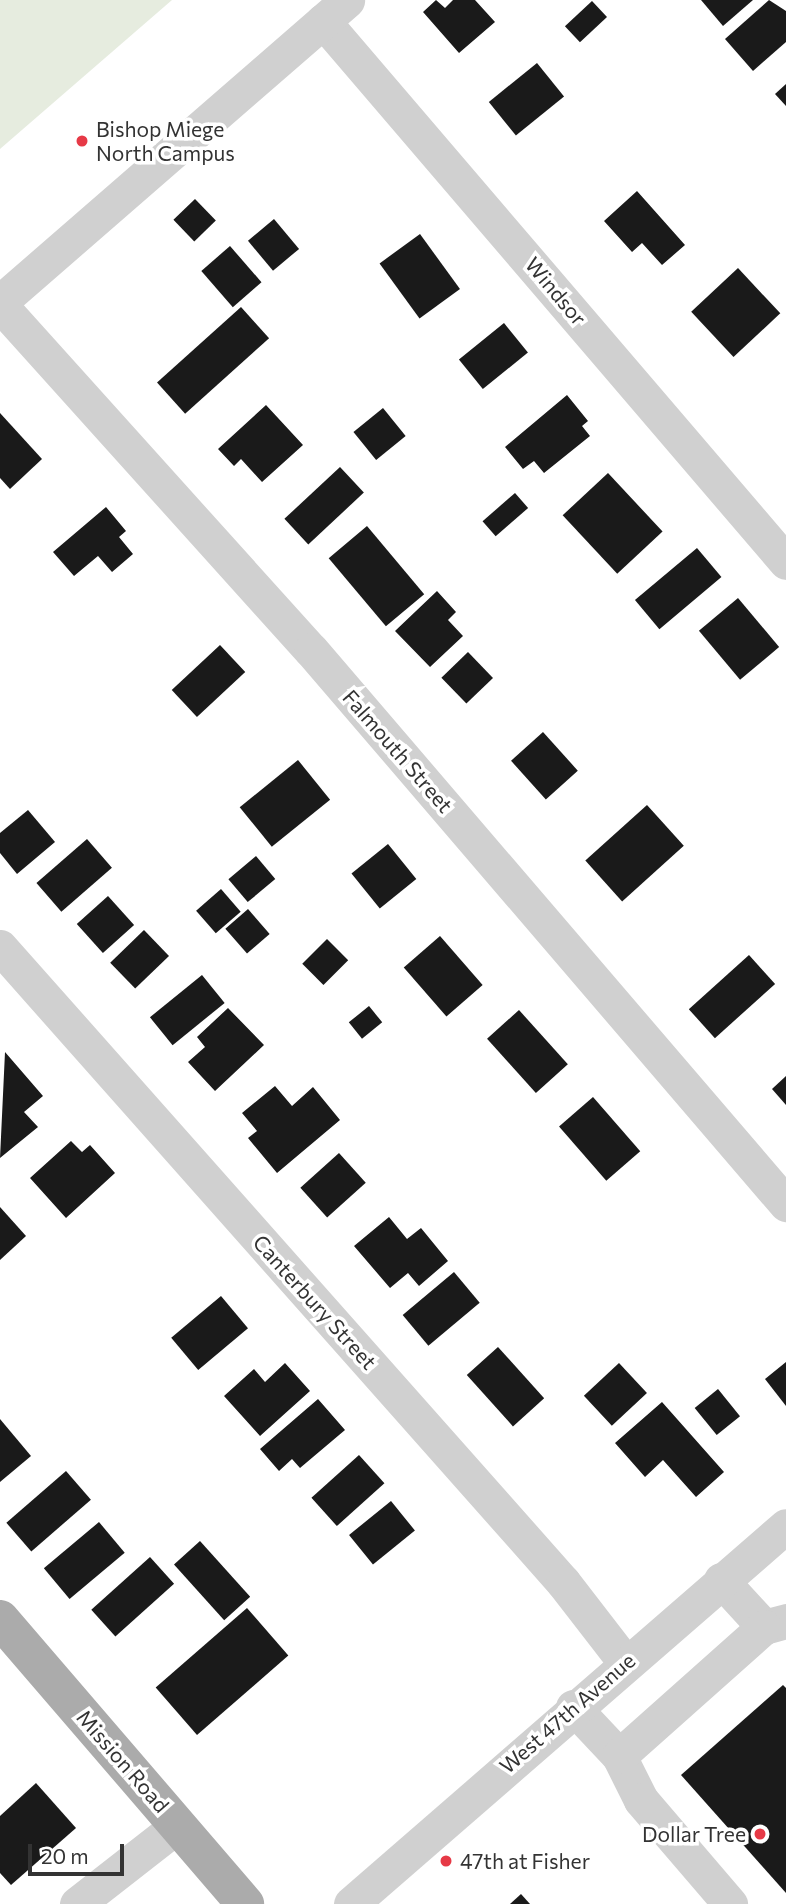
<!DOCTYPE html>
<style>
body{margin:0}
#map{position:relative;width:786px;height:1904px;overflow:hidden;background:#fff;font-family:Commissioner,sans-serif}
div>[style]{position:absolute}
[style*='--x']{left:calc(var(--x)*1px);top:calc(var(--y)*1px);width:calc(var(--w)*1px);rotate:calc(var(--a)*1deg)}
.green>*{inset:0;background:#e6ecdf}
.building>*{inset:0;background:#1a1a1a;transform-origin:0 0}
.minor>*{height:35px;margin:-17.5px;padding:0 17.5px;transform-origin:17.5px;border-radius:17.5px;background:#d0d0d0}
.major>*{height:38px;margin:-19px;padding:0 19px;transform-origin:19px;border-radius:19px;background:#ababab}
.dots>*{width:19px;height:19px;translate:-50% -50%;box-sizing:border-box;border:4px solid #fff;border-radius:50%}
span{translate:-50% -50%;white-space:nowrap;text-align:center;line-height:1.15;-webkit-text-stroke:7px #fff;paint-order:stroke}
.poi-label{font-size:21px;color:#333}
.left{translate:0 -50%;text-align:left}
.right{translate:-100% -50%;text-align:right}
.street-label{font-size:21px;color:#333}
.scale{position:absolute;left:28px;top:1844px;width:96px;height:32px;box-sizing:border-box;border:4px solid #333;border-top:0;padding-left:9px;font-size:21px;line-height:24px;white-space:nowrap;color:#333;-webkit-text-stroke:5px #fff;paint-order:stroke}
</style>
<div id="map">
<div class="green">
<div style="clip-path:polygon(0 0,172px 0,0 149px)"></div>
</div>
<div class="building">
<div style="clip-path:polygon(436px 0,445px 8px,453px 0,475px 0,495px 22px,459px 53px,423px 12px)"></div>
<div style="clip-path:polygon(701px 0,753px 0,723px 26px)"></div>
<div style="clip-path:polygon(769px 0,786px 11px,786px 42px,753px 71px,725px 39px)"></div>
<div style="left:592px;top:1px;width:22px;height:37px;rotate:47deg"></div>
<div style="left:537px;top:63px;width:43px;height:62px;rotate:51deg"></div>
<div style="clip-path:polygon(786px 84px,786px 106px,775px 94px)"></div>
<div style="clip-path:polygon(637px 191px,685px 245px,662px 265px,642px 243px,632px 252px,604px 221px)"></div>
<div style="left:195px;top:199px;width:30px;height:30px;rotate:46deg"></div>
<div style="left:274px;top:219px;width:39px;height:34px;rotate:50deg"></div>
<div style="left:420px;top:234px;width:68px;height:50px;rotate:54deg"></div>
<div style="left:230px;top:246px;width:48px;height:38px;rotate:49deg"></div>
<div style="left:738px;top:268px;width:62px;height:64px;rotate:47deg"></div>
<div style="left:241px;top:307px;width:42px;height:113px;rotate:48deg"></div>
<div style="left:504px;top:323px;width:38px;height:58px;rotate:51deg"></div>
<div style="clip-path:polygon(567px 395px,588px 421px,582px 426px,590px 436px,544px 473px,534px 461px,523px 469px,505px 447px)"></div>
<div style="clip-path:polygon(266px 405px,303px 445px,262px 482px,241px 459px,234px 466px,218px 449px)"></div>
<div style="left:383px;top:408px;width:36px;height:38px;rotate:51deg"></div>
<div style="clip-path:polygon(0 413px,42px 459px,10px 489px,0 478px)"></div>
<div style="left:340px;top:467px;width:35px;height:76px;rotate:47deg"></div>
<div style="left:608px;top:473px;width:80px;height:62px;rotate:47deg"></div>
<div style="left:515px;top:493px;width:20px;height:43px;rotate:49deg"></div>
<div style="clip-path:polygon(106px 507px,126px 531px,119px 537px,133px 554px,112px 572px,98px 556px,74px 576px,53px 552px)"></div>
<div style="left:367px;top:526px;width:89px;height:50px;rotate:50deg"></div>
<div style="left:697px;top:548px;width:38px;height:81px;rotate:50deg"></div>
<div style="clip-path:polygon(437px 591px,456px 612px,448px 620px,463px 636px,430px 667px,395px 631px)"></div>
<div style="left:738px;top:598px;width:64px;height:51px;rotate:50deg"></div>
<div style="left:220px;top:645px;width:37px;height:66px;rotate:47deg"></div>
<div style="left:468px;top:652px;width:36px;height:37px;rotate:46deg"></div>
<div style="left:543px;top:732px;width:52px;height:43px;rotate:48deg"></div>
<div style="left:298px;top:760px;width:51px;height:75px;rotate:51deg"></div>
<div style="left:647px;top:805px;width:55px;height:83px;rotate:48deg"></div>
<div style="clip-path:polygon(28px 810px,55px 842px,17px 874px,0 853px,0 833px)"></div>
<div style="left:87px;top:839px;width:38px;height:67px;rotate:49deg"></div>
<div style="left:388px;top:844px;width:45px;height:47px;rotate:51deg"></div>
<div style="left:256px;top:856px;width:30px;height:36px;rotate:50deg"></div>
<div style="left:221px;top:889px;width:30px;height:33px;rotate:49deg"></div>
<div style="left:108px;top:896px;width:39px;height:42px;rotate:48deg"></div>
<div style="left:248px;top:909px;width:33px;height:30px;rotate:49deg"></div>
<div style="left:144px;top:930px;width:36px;height:47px;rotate:46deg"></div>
<div style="left:440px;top:936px;width:65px;height:48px;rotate:49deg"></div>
<div style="left:327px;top:939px;width:30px;height:35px;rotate:45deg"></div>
<div style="left:749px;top:955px;width:39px;height:81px;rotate:48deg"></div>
<div style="left:202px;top:975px;width:36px;height:67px;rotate:51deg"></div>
<div style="left:369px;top:1006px;width:21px;height:26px;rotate:51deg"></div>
<div style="clip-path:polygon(228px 1008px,264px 1045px,215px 1091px,188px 1062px,205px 1047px,197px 1037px)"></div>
<div style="left:519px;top:1010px;width:73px;height:43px;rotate:48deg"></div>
<div style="clip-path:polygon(5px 1052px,43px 1096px,24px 1112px,38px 1127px,0 1158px)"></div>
<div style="clip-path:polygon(786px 1076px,786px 1105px,772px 1089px)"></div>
<div style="clip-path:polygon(275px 1086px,292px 1106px,313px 1087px,340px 1120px,277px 1173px,248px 1138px,257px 1131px,242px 1113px)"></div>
<div style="left:593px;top:1097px;width:72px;height:45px;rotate:49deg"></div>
<div style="clip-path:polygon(71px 1141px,82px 1152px,90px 1145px,115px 1173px,66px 1218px,30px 1178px)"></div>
<div style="left:339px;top:1153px;width:40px;height:52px;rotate:48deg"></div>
<div style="clip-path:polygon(0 1207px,26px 1236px,0 1260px)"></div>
<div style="clip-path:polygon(389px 1217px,407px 1239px,421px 1228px,448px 1261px,419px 1286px,408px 1273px,390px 1288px,354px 1246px)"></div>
<div style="left:454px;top:1272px;width:40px;height:67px;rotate:50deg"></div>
<div style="left:221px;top:1296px;width:42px;height:65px;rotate:50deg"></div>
<div style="left:498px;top:1347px;width:69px;height:42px;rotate:48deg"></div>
<div style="clip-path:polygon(786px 1362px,786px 1406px,765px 1379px)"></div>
<div style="clip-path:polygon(285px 1363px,310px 1391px,260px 1436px,224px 1396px,254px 1369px,265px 1382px)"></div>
<div style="left:619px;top:1363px;width:41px;height:48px;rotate:47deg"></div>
<div style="left:718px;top:1389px;width:35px;height:30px;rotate:51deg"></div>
<div style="clip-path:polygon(318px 1399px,345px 1430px,300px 1468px,292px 1459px,279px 1471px,260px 1449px)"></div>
<div style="clip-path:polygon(662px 1402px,724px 1472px,696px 1497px,663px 1460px,645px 1477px,615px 1443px)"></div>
<div style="clip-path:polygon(0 1419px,31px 1456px,0 1482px)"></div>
<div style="left:359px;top:1455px;width:38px;height:64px;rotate:48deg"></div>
<div style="left:66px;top:1471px;width:38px;height:79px;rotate:49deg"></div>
<div style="left:391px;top:1501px;width:38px;height:54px;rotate:51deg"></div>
<div style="left:99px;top:1522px;width:40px;height:72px;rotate:50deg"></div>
<div style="left:200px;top:1541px;width:75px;height:35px;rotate:48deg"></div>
<div style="left:150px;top:1557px;width:36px;height:79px;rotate:48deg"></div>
<div style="left:247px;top:1608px;width:63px;height:121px;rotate:49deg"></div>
<div style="clip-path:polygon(783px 1685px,786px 1688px,786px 1893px,681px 1775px)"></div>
<div style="clip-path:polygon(36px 1783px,76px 1828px,11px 1885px,0 1873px,0 1816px)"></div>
<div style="clip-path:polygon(521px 1894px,530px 1904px,510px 1904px)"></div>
</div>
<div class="minor">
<div style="--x:323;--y:21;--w:712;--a:49.44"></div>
<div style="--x:0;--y:302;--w:460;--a:-41"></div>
<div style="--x:0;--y:305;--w:464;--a:48"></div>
<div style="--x:311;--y:650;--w:730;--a:49.39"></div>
<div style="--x:0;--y:947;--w:849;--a:48.44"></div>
<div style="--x:563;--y:1582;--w:100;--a:52.3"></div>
<div style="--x:721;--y:1580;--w:64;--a:47.5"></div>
<div style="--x:764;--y:1627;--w:23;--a:-15"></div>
<div style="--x:573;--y:1707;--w:67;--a:46.8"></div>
<div style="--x:619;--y:1756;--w:49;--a:63.4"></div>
<div style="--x:641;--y:1800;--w:137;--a:49.4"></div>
<div style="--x:619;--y:1756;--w:194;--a:-41.7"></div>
<div style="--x:77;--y:1904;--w:128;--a:-38"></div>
<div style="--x:351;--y:1904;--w:576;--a:-40.99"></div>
</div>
<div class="major">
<div style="--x:0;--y:1619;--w:376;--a:49.3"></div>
</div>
<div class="dots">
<div style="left:82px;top:141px;background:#e63946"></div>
<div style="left:760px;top:1834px;background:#e63946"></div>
<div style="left:446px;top:1861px;background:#e63946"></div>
</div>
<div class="poi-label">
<span class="left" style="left:96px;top:141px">Bishop Miege<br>North Campus</span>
<span class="right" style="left:746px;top:1834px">Dollar Tree</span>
<span class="left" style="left:460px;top:1861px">47th at Fisher</span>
</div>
<div class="street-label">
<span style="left:556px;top:291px;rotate:50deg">Windsor</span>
<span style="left:398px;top:751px;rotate:49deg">Falmouth Street</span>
<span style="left:315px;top:1302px;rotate:48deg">Canterbury Street</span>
<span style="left:567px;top:1713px;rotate:-41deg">West 47th Avenue</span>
<span style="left:123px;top:1761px;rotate:49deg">Mission Road</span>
</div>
<div class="scale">20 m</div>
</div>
